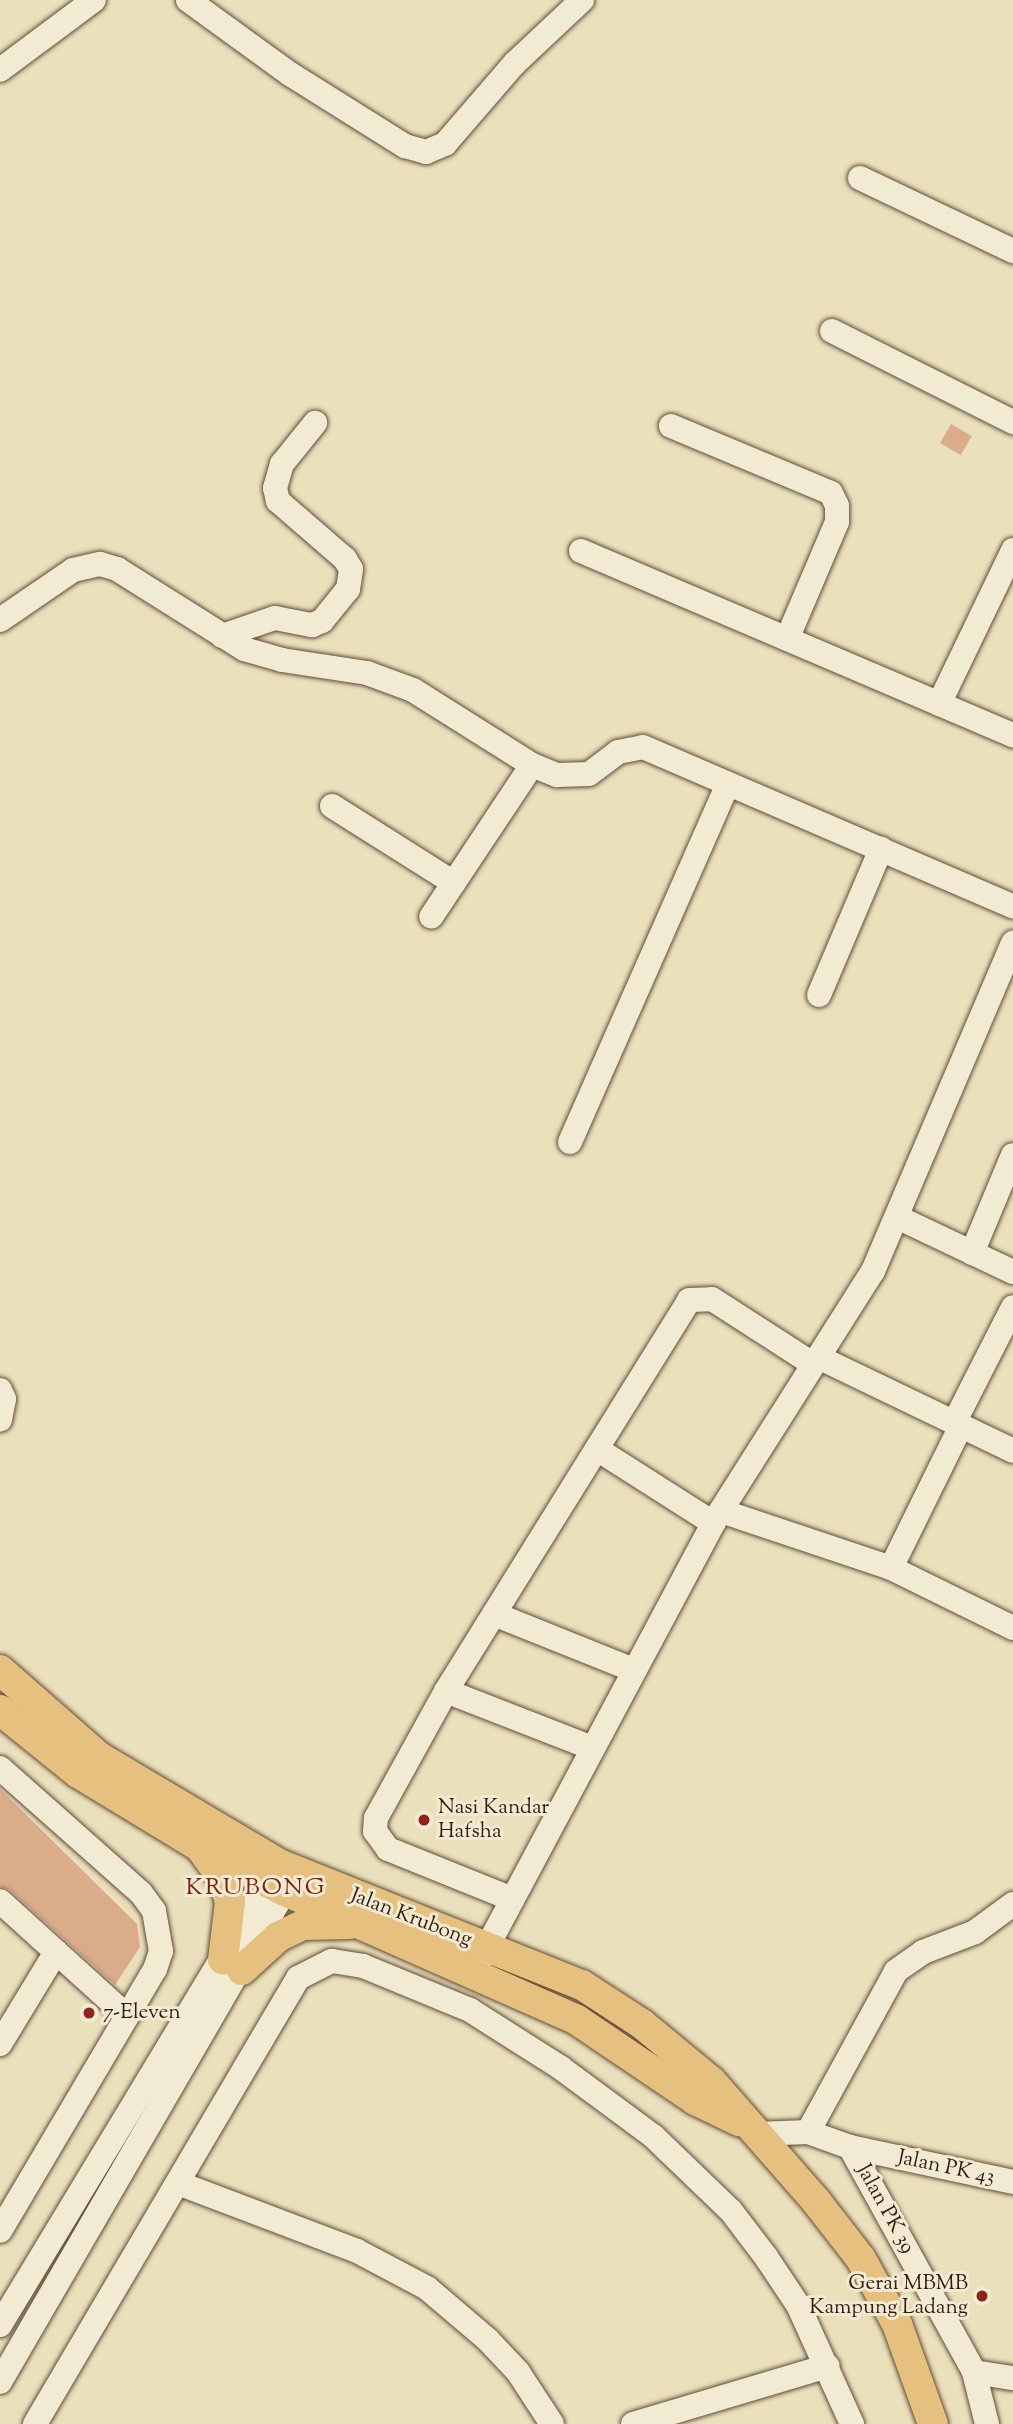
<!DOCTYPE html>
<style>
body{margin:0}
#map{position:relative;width:1013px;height:2424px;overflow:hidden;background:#eae0bb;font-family:"Sorts Mill Goudy",serif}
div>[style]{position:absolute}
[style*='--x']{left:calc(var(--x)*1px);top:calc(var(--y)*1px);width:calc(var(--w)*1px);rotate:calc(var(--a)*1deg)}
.building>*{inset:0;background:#dbac8a;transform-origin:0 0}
.roads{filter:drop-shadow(0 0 2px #624c38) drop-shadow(0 0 2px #624c38)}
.minor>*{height:24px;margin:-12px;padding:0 12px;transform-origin:12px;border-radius:12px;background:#f1ebd3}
.major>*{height:30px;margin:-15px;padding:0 15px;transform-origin:15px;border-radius:15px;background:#e5c07e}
.dots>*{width:19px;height:19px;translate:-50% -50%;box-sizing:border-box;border:4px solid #f1ebd3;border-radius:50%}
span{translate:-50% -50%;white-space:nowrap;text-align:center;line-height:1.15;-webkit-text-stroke:6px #f1ebd3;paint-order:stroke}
.poi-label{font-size:21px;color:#341b0c}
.left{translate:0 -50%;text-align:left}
.right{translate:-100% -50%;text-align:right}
.street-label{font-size:21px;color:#341b0c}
.quarter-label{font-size:24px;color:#7a1f14;letter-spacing:2px}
</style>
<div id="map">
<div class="building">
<div style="left:951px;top:424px;width:24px;height:22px;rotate:30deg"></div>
<div style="clip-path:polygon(0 1789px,137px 1924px,140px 1947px,115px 1985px,10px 1890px,0 1886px)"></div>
</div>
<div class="roads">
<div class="minor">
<div style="--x:188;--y:0;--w:126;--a:36"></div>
<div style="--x:290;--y:74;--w:136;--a:32.1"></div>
<div style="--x:405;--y:146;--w:22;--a:16"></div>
<div style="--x:426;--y:152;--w:21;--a:-23"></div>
<div style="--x:445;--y:144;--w:107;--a:-49.2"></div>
<div style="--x:515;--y:63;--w:92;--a:-43.2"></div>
<div style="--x:0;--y:70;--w:117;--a:-36.7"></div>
<div style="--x:860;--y:178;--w:170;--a:25.5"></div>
<div style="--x:832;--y:331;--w:203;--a:26.7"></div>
<div style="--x:671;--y:426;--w:173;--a:22.7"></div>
<div style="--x:831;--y:493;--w:14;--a:65"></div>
<div style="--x:837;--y:506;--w:16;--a:90"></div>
<div style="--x:837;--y:522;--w:127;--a:113.1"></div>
<div style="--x:581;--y:551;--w:470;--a:23.1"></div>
<div style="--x:0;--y:620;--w:88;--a:-34.4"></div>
<div style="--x:73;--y:570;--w:28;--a:-13"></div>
<div style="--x:100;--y:564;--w:18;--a:16"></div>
<div style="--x:117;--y:569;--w:150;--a:32.2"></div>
<div style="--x:244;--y:649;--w:40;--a:16"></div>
<div style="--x:282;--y:660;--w:86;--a:8.7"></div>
<div style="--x:367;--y:673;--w:49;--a:20.3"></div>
<div style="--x:413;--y:690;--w:141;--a:32.2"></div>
<div style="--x:532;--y:765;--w:182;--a:123.6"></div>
<div style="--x:222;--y:636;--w:56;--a:-18.8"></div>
<div style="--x:275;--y:618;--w:38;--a:11"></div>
<div style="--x:312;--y:625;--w:11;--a:-22"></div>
<div style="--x:322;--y:621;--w:41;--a:-50.9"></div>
<div style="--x:348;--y:589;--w:20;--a:-81"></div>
<div style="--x:351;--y:569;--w:12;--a:-121"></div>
<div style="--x:345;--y:559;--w:89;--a:-139.1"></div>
<div style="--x:278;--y:501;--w:13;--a:-103"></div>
<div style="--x:275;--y:488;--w:25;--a:-74"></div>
<div style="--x:282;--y:464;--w:53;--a:-51.2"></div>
<div style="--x:939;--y:704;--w:171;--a:-64.3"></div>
<div style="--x:532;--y:765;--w:27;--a:22"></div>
<div style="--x:557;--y:775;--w:32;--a:-2"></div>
<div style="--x:589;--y:774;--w:36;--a:-37"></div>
<div style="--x:618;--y:752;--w:25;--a:-11"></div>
<div style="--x:643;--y:747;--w:403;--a:23.3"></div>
<div style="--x:332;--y:806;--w:144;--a:32.3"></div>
<div style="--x:819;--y:995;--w:159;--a:-67"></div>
<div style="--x:570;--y:1142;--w:391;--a:-66.2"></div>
<div style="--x:897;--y:1217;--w:128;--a:25.4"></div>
<div style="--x:972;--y:1253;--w:106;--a:-67.3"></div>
<div style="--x:818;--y:1357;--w:216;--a:25.7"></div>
<div style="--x:0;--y:1390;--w:10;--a:66"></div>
<div style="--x:4;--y:1399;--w:21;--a:101"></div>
<div style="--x:954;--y:1423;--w:130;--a:-63"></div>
<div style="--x:597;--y:1449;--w:138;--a:32.5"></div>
<div style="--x:721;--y:1511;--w:179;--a:18.5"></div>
<div style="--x:891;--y:1568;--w:136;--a:26.2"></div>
<div style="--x:891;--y:1568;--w:158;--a:-63.8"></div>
<div style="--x:494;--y:1614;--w:150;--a:21.9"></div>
<div style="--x:446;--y:1691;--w:157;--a:21.3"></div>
<div style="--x:0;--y:1768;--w:188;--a:41.6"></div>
<div style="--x:141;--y:1893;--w:22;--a:54"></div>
<div style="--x:154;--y:1911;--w:41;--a:80.1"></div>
<div style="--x:161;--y:1951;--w:19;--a:108"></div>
<div style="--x:155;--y:1969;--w:304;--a:120.6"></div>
<div style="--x:512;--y:1899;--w:134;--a:-158"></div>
<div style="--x:388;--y:1849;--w:22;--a:-126"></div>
<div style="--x:375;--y:1831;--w:13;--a:-86"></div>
<div style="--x:376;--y:1818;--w:145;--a:-61.1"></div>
<div style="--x:446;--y:1691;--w:460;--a:-58.1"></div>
<div style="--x:689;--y:1300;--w:23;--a:-2"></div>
<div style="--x:712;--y:1299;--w:120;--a:32.8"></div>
<div style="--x:0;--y:1901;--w:171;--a:42.2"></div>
<div style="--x:478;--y:1964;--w:500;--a:-61.9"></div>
<div style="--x:713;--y:1523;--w:299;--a:-57.6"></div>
<div style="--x:873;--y:1271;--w:357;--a:-66.9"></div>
<div style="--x:0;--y:2044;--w:108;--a:-58.7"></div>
<div style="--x:808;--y:2132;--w:183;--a:-61.3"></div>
<div style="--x:896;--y:1971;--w:33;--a:-35"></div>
<div style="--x:923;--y:1952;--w:56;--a:-21"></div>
<div style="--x:975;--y:1932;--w:47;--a:-36.4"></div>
<div style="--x:756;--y:2134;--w:52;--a:-2.2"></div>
<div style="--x:808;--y:2132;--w:45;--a:19.7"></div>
<div style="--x:850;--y:2147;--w:167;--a:12.1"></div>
<div style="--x:850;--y:2147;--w:257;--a:61.1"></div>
<div style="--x:974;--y:2372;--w:54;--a:76"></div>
<div style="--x:178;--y:2183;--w:191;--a:20.8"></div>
<div style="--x:357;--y:2251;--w:79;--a:27.9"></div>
<div style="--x:427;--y:2288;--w:80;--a:40.4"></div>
<div style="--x:488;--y:2340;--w:44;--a:46.8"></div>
<div style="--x:518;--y:2372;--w:62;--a:56.8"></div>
<div style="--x:0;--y:2325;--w:535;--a:-58.83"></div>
<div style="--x:974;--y:2372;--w:39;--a:9"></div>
<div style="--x:0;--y:2382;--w:586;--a:-59.89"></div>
<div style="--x:35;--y:2424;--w:518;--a:-59.47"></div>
<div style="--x:298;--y:1978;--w:38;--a:-27"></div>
<div style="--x:332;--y:1961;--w:31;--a:9"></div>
<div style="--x:363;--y:1966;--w:116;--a:22.4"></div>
<div style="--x:470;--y:2010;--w:108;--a:32.5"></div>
<div style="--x:561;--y:2068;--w:114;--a:36.5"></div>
<div style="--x:653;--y:2136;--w:108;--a:43.9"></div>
<div style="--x:731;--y:2211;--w:58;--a:52.7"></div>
<div style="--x:766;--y:2257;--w:58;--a:56.3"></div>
<div style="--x:798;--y:2305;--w:131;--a:65.6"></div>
<div style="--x:633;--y:2424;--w:203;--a:-16.6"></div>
</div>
<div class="major">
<div style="--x:0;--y:1670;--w:132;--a:41.3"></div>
<div style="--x:99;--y:1757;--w:209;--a:30.7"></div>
<div style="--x:279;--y:1864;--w:326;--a:21.8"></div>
<div style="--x:582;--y:1985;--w:72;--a:33"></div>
<div style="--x:642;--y:2024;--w:89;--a:39.6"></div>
<div style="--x:711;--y:2081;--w:159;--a:48.8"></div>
<div style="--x:816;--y:2201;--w:73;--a:52.2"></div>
<div style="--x:861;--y:2259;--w:74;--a:61"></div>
<div style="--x:897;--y:2324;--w:106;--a:70.2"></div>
<div style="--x:0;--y:1710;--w:100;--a:38.9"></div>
<div style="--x:78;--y:1773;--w:143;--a:31.2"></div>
<div style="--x:200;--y:1847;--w:96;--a:27.4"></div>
<div style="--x:285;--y:1891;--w:319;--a:23.8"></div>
<div style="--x:577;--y:2020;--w:143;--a:34.1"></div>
<div style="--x:695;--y:2100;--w:49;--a:25.5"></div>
<div style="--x:202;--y:1850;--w:36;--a:54"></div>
<div style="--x:223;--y:1879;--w:24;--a:73"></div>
<div style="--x:230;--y:1902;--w:58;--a:96.9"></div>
<div style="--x:242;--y:1970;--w:49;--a:-42.5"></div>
<div style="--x:278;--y:1937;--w:28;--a:-26"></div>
<div style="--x:303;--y:1925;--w:46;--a:-1.2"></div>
</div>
</div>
<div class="dots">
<div style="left:424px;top:1820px;background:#8f2418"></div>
<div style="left:89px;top:2013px;background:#8f2418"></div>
<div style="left:982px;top:2296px;background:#8f2418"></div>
</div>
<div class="poi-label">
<span class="left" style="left:438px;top:1820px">Nasi Kandar<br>Hafsha</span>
<span class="left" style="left:103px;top:2013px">7-Eleven</span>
<span class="right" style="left:968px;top:2296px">Gerai MBMB<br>Kampung Ladang</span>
</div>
<div class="street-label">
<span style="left:411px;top:1918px;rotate:21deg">Jalan Krubong</span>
<span style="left:946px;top:2168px;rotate:12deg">Jalan PK 43</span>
<span style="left:885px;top:2209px;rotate:61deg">Jalan PK 39</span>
</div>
<div class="quarter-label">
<span style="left:256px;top:1889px">KRUBONG</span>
</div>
</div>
